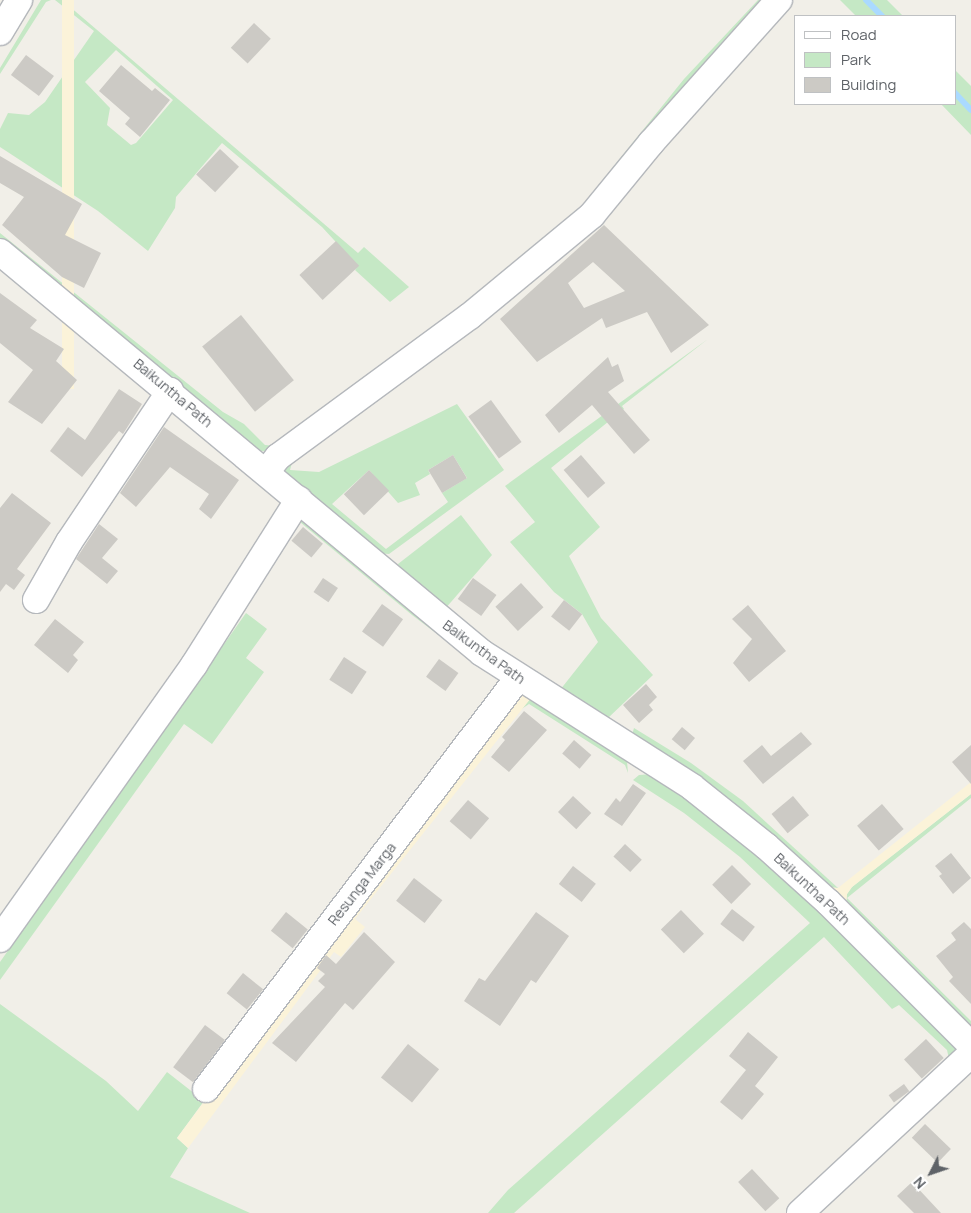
<!DOCTYPE html>
<style>
body{margin:0}
#map{position:relative;width:971px;height:1213px;overflow:hidden;background:#f1efe8;font-family:Manrope,sans-serif}
div>[style]{position:absolute}
.green>*{inset:0;background:#c5e8c5}
.sand>*{inset:0;background:#fbf3d9;transform-origin:0 0}
.stream>*{height:6px;margin:-3px;padding:0 3px;transform-origin:3px;border-radius:3px;background:#aadaff}
.building>*{inset:0;background:#cccac5;transform-origin:0 0}
.roads{filter:drop-shadow(1px 0 #b5b8bc) drop-shadow(-1px 0 #b5b8bc) drop-shadow(0 1px #b5b8bc) drop-shadow(0 -1px #b5b8bc)}
.minor>*{height:26px;margin:-13px;padding:0 13px;transform-origin:13px;border-radius:13px;background:#fff}
span{translate:-50% -50%;white-space:nowrap;text-align:center;line-height:1.15;-webkit-text-stroke:4px #fff;paint-order:stroke}
.street-label{font-size:14px;color:#5f6368}
.legend{position:absolute;left:794px;top:15px;width:162px;height:90px;box-sizing:border-box;background:#fff;border:1px solid #bfc1c3;margin:0;padding:6px 9px;list-style:none;font-size:15px;color:#5f6368}
.legend li{display:flex;align-items:center;gap:10px;height:25px}
.legend b{width:25px;border:1px solid #bfc1c3}
.north{position:absolute;left:906px;top:1148px;width:50px;height:50px;-webkit-text-stroke:4px #fff;paint-order:stroke;rotate:229deg;font-size:14px;font-weight:700;line-height:20px;text-align:center;color:#5f6368}
.north::after{content:'';display:block;margin:auto;width:18px;height:22px;background:#5f6368;clip-path:polygon(50% 0,100% 100%,50% 72%,0 100%)}
</style>
<div id="map">
<div class="green">
<i style="clip-path:polygon(41px 0,51px 0,46px 2px,0 74px,0 68px)"></i>
<i style="clip-path:polygon(evenodd,55px 0,62px 0,358px 253px,364px 247px,409px 287px,390px 302px,355px 270px,358px 266px,322px 227px,222px 143px,176px 197px,175px 208px,148px 251px,98px 211px,0 147px,0 129px,8px 113px,29px 115px,45px 102px,94px 31px,55px 0,116px 50px,173px 100px,136px 143px,131px 145px,107px 125px,110px 108px,85px 82px,116px 50px)"></i>
<i style="clip-path:polygon(758px 0,771px 0,565px 231px,271px 452px,261px 451px,0 240px,0 233px,223px 412px,244px 424px,265px 445px,277px 446px,403px 352px,576px 213px,684px 79px)"></i>
<i style="clip-path:polygon(840px 0,887px 0,903px 16px,856px 16px)"></i>
<i style="clip-path:polygon(955px 70px,971px 86px,971px 135px,941px 104px,955px 104px)"></i>
<i style="clip-path:polygon(708px 339px,622px 406px,624px 409px,551px 468px,600px 527px,569px 556px,601px 618px,653px 675px,607px 719px,560px 690px,598px 642px,582px 614px,554px 592px,510px 542px,535px 522px,505px 486px)"></i>
<i style="clip-path:polygon(evenodd,457px 404px,504px 470px,389px 554px,377px 553px,285px 471px,286px 462px,293px 459px,290px 470px,319px 472px,457px 404px,453px 455px,467px 478px,442px 493px,448px 502px,386px 549px,332px 504px,369px 470px,398px 503px,420px 495px,415px 483px,430px 474px,428px 470px,453px 455px)"></i>
<i style="clip-path:polygon(461px 515px,492px 555px,444px 610px,399px 569px,398px 564px)"></i>
<i style="clip-path:polygon(305px 516px,479px 660px,510px 689px,412px 615px,300px 522px)"></i>
<i style="clip-path:polygon(246px 613px,267px 629px,246px 658px,264px 672px,212px 744px,184px 724px,0 980px,0 962px)"></i>
<i style="clip-path:polygon(531px 698px,627px 761px,628px 773px,625px 765px,529px 704px,520px 710px)"></i>
<i style="clip-path:polygon(634px 728px,691px 763px,743px 801px,838px 888px,827px 887px,632px 735px)"></i>
<i style="clip-path:polygon(653px 774px,789px 878px,957px 1048px,957px 1058px,949px 1059px,947px 1050px,899px 1005px,892px 1009px,824px 937px,514px 1213px,488px 1213px,508px 1190px,810px 923px,740px 857px,684px 813px,633px 780px,639px 775px)"></i>
<i style="clip-path:polygon(971px 794px,971px 798px,847px 898px,971px 1021px,971px 1032px,846px 904px,847px 894px,852px 887px)"></i>
<i style="clip-path:polygon(0 1004px,106px 1081px,138px 1111px,167px 1072px,204px 1101px,177px 1138px,188px 1148px,170px 1177px,250px 1213px,0 1213px)"></i>
</div>
<div class="sand">
<i style="left:62px;top:0;width:12px;height:389px"></i>
<i style="clip-path:polygon(515px 685px,531px 698px,355px 919px,365px 927px,341px 957px,334px 952px,188px 1148px,177px 1138px)"></i>
<i style="clip-path:polygon(971px 782px,971px 794px,852px 887px,847px 894px,846px 904px,827px 887px,838px 888px)"></i>
</div>
<div class="stream">
<i style="left:866px;top:0;width:23px;rotate:45deg"></i>
<i style="left:955px;top:93px;width:23px;rotate:47deg"></i>
</div>
<div class="building">
<i style="left:254px;top:23px;width:23px;height:34px;rotate:43deg"></i>
<i style="left:26px;top:55px;width:35px;height:25px;rotate:37deg"></i>
<i style="clip-path:polygon(121px 65px,152px 91px,155px 88px,170px 100px,140px 137px,125px 124px,130px 118px,99px 91px)"></i>
<i style="left:220px;top:149px;width:26px;height:35px;rotate:43deg"></i>
<i style="clip-path:polygon(0 156px,82px 204px,65px 235px,101px 253px,84px 288px,62px 277px,2px 225px,24px 197px,0 183px)"></i>
<i style="clip-path:polygon(evenodd,604px 225px,709px 325px,671px 353px,647px 312px,606px 328px,602px 318px,537px 362px,500px 319px,604px 225px,593px 262px,625px 291px,584px 308px,568px 283px,593px 262px)"></i>
<i style="left:336px;top:241px;width:34px;height:50px;rotate:47deg"></i>
<i style="clip-path:polygon(0 293px,37px 320px,30px 328px,64px 349px,56px 361px,77px 380px,42px 424px,8px 402px,33px 370px,0 343px)"></i>
<i style="left:241px;top:315px;width:84px;height:50px;rotate:51deg"></i>
<i style="clip-path:polygon(608px 357px,612px 367px,618px 364px,624px 381px,608px 392px,650px 440px,634px 454px,592px 405px,559px 433px,545px 415px)"></i>
<i style="clip-path:polygon(119px 389px,142px 404px,123px 434px,119px 431px,82px 477px,50px 451px,68px 427px,85px 440px)"></i>
<i style="left:491px;top:400px;width:52px;height:28px;rotate:54deg"></i>
<i style="clip-path:polygon(164px 427px,239px 480px,211px 519px,199px 509px,209px 494px,170px 467px,136px 507px,120px 493px)"></i>
<i style="left:453px;top:455px;width:27px;height:29px;rotate:59deg"></i>
<i style="left:581px;top:455px;width:37px;height:23px;rotate:49deg"></i>
<i style="left:369px;top:470px;width:29px;height:35px;rotate:46deg"></i>
<i style="clip-path:polygon(12px 493px,51px 523px,17px 569px,25px 575px,14px 590px,6px 584px,0 592px,0 508px)"></i>
<i style="clip-path:polygon(99px 524px,118px 539px,102px 558px,118px 571px,107px 584px,76px 559px)"></i>
<i style="left:303px;top:527px;width:26px;height:18px;rotate:40deg"></i>
<i style="left:323px;top:578px;width:18px;height:17px;rotate:34deg"></i>
<i style="left:473px;top:578px;width:29px;height:26px;rotate:36deg"></i>
<i style="left:521px;top:583px;width:33px;height:35px;rotate:47deg"></i>
<i style="left:564px;top:600px;width:23px;height:21px;rotate:38deg"></i>
<i style="left:382px;top:604px;width:26px;height:34px;rotate:36deg"></i>
<i style="clip-path:polygon(748px 605px,786px 651px,749px 682px,733px 663px,752px 639px,732px 619px)"></i>
<i style="clip-path:polygon(55px 619px,84px 642px,73px 655px,78px 660px,68px 673px,34px 645px)"></i>
<i style="left:344px;top:657px;width:27px;height:27px;rotate:33deg"></i>
<i style="left:439px;top:659px;width:24px;height:22px;rotate:36deg"></i>
<i style="clip-path:polygon(646px 684px,657px 697px,649px 705px,653px 710px,639px 723px,623px 705px)"></i>
<i style="clip-path:polygon(524px 711px,547px 730px,509px 772px,491px 757px,505px 740px,502px 737px)"></i>
<i style="left:682px;top:727px;width:17px;height:16px;rotate:40deg"></i>
<i style="clip-path:polygon(801px 732px,812px 744px,763px 784px,743px 761px,762px 745px,771px 756px)"></i>
<i style="left:574px;top:740px;width:23px;height:18px;rotate:41deg"></i>
<i style="clip-path:polygon(971px 745px,971px 784px,952px 762px)"></i>
<i style="clip-path:polygon(633px 784px,646px 793px,622px 826px,604px 814px,616px 798px,620px 802px)"></i>
<i style="left:573px;top:796px;width:25px;height:22px;rotate:43deg"></i>
<i style="left:793px;top:796px;width:25px;height:28px;rotate:50deg"></i>
<i style="left:468px;top:800px;width:28px;height:28px;rotate:41deg"></i>
<i style="left:882px;top:804px;width:33px;height:33px;rotate:49deg"></i>
<i style="left:625px;top:844px;width:23px;height:17px;rotate:43deg"></i>
<i style="clip-path:polygon(951px 853px,971px 878px,953px 894px,939px 876px,942px 874px,935px 866px)"></i>
<i style="left:732px;top:865px;width:27px;height:28px;rotate:45deg"></i>
<i style="left:573px;top:866px;width:29px;height:23px;rotate:38deg"></i>
<i style="left:414px;top:878px;width:36px;height:29px;rotate:38deg"></i>
<i style="left:732px;top:909px;width:29px;height:19px;rotate:38deg"></i>
<i style="left:681px;top:910px;width:33px;height:28px;rotate:46deg"></i>
<i style="left:286px;top:912px;width:28px;height:24px;rotate:39deg"></i>
<i style="clip-path:polygon(536px 912px,569px 936px,536px 983px,531px 980px,500px 1026px,464px 1001px,479px 978px,485px 981px)"></i>
<i style="clip-path:polygon(964px 922px,971px 929px,971px 1004px,949px 981px,953px 977px,936px 956px,956px 940px,951px 933px)"></i>
<i style="clip-path:polygon(364px 932px,395px 962px,353px 1010px,345px 1003px,296px 1062px,272px 1043px,325px 987px,318px 981px,325px 974px,317px 968px,326px 955px,336px 964px)"></i>
<i style="left:243px;top:973px;width:26px;height:26px;rotate:39deg"></i>
<i style="left:205px;top:1025px;width:25px;height:53px;rotate:37deg"></i>
<i style="clip-path:polygon(748px 1032px,778px 1057px,755px 1086px,764px 1094px,742px 1120px,720px 1102px,746px 1070px,729px 1056px)"></i>
<i style="left:926px;top:1039px;width:26px;height:30px;rotate:47deg"></i>
<i style="left:408px;top:1044px;width:40px;height:43px;rotate:39deg"></i>
<i style="left:904px;top:1084px;width:9px;height:19px;rotate:54deg"></i>
<i style="left:925px;top:1124px;width:36px;height:19px;rotate:44deg"></i>
<i style="left:752px;top:1169px;width:40px;height:19px;rotate:47deg"></i>
<i style="clip-path:polygon(912px 1182px,941px 1213px,914px 1213px,897px 1196px)"></i>
</div>
<div class="roads">
<div class="minor">
<i style="left:0;top:32px;width:37px;rotate:-59deg"></i>
<i style="left:0;top:252px;width:627px;rotate:39.76deg"></i>
<i style="left:482px;top:653px;width:249px;rotate:32.5deg"></i>
<i style="left:692px;top:787px;width:95px;rotate:38.6deg"></i>
<i style="left:766px;top:846px;width:84px;rotate:42.1deg"></i>
<i style="left:828px;top:902px;width:202px;rotate:45deg"></i>
<i style="left:267px;top:471px;width:18px;rotate:-52deg"></i>
<i style="left:278px;top:457px;width:238px;rotate:-36.3deg"></i>
<i style="left:470px;top:316px;width:158px;rotate:-39.6deg"></i>
<i style="left:592px;top:215px;width:93px;rotate:-50.7deg"></i>
<i style="left:651px;top:143px;width:192px;rotate:-48.2deg"></i>
<i style="left:36px;top:600px;width:67px;rotate:-60.4deg"></i>
<i style="left:69px;top:542px;width:182px;rotate:-56.2deg"></i>
<i style="left:0;top:939px;width:336px;rotate:-54.7deg"></i>
<i style="left:194px;top:665px;width:196px;rotate:-57.7deg"></i>
<i style="left:206px;top:1089px;width:516px;rotate:-52.8deg"></i>
<i style="left:800px;top:1213px;width:233px;rotate:-42.9deg"></i>
</div>
</div>
<div class="street-label">
<span style="left:173px;top:393px;rotate:40deg">Baikuntha Path</span>
<span style="left:484px;top:652px;rotate:36deg">Baikuntha Path</span>
<span style="left:362px;top:884px;rotate:-52deg">Resunga Marga</span>
<span style="left:812px;top:889px;rotate:43deg">Baikuntha Path</span>
</div>
<ul class="legend">
<li><b style="height:6px;background:#fff"></b>Road</li>
<li><b style="height:14px;background:#c5e8c5"></b>Park</li>
<li><b style="height:14px;background:#cccac5"></b>Building</li>
</ul>
<div class="north">N</div>
</div>
